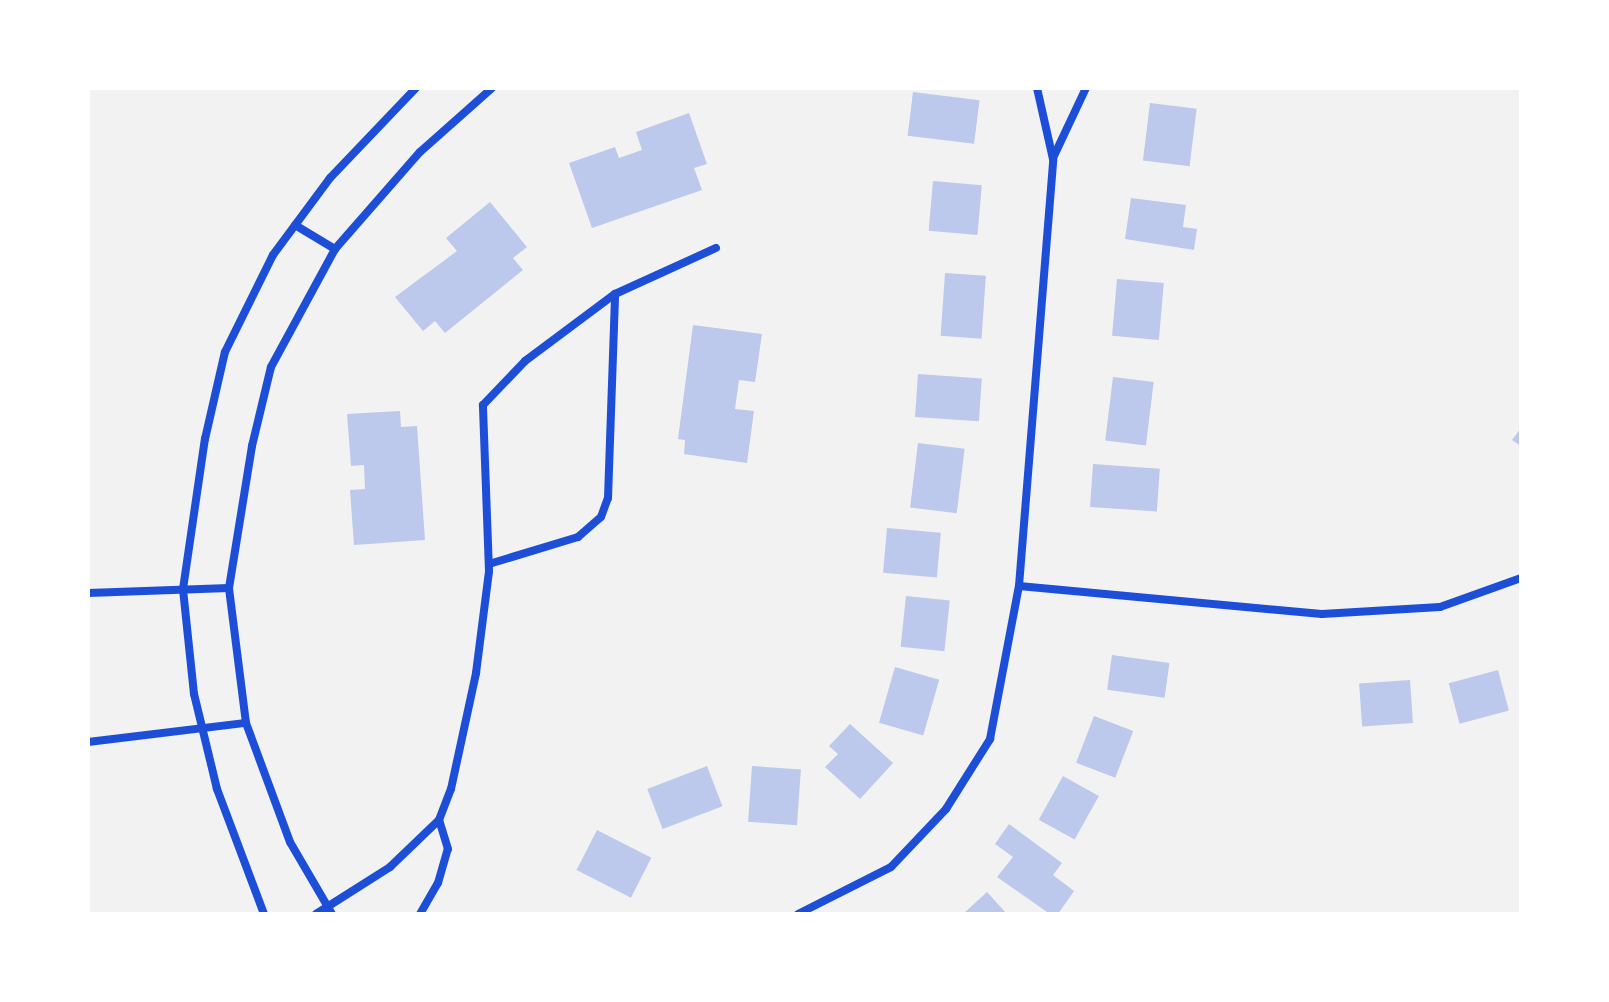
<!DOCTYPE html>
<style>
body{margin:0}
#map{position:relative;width:1609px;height:1002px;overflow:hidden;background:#f2f2f2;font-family:"Space Grotesk",sans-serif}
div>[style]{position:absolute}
.building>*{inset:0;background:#bdc9ec;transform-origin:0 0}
.minor>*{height:8px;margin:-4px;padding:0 4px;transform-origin:4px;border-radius:4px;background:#1d4ed8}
span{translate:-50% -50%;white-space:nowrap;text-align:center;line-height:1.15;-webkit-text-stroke:7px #fff;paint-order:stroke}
.frame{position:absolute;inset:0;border:90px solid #fff;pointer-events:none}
</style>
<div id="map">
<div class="building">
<i style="left:913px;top:92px;width:67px;height:44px;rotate:7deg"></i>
<i style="left:1150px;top:103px;width:47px;height:58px;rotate:7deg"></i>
<i style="clip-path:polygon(689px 113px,707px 164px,694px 168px,702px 190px,592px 228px,569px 163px,615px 147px,619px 158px,642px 150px,636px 132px)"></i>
<i style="left:933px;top:181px;width:49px;height:50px;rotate:5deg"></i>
<i style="clip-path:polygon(1131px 198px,1186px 205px,1183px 227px,1197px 229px,1194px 250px,1125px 239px)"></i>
<i style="clip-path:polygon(490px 202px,527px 247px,513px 258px,523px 270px,445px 333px,435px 321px,423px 331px,395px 297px,457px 251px,446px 238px)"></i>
<i style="left:945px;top:273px;width:41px;height:63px;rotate:4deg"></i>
<i style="left:1117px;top:279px;width:47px;height:57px;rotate:5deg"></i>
<i style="clip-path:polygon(693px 325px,762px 334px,755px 382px,739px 380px,735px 409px,754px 411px,747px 463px,684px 454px,685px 440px,678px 439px)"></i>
<i style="left:918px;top:374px;width:64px;height:43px;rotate:4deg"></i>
<i style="left:1113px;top:377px;width:41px;height:64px;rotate:7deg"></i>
<i style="clip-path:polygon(400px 411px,401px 427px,417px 426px,425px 540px,354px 545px,350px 490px,365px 489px,364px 465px,351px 466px,347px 414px)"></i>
<i style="clip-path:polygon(1521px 428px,1521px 446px,1512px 440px)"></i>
<i style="left:918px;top:443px;width:47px;height:65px;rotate:7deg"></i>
<i style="left:1093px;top:464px;width:67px;height:43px;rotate:4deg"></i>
<i style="left:887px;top:528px;width:54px;height:45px;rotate:5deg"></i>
<i style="left:906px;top:596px;width:44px;height:51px;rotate:6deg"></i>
<i style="left:1112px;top:655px;width:58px;height:35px;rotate:8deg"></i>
<i style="left:895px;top:667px;width:46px;height:58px;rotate:16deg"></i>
<i style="left:1498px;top:670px;width:42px;height:51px;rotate:75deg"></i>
<i style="left:1410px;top:680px;width:43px;height:51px;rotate:86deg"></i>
<i style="left:1094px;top:716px;width:42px;height:50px;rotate:21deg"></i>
<i style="clip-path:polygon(850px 724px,893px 763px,860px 799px,825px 767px,838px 754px,829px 746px)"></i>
<i style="left:707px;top:766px;width:43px;height:64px;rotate:69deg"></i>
<i style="left:752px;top:766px;width:49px;height:56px;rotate:4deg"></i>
<i style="left:1063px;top:776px;width:41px;height:50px;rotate:29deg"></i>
<i style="clip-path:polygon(1009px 824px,1062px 863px,1053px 875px,1074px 891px,1058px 914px,1050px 914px,997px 877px,1013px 857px,995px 844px)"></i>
<i style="left:597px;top:830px;width:61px;height:45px;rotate:27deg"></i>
<i style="clip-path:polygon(987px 892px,1007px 914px,963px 914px)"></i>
</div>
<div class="minor">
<i style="left:1053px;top:158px;width:77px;rotate:-64.8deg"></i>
<i style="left:295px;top:225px;width:47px;rotate:31deg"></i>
<i style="left:489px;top:564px;width:93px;rotate:-16.9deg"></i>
<i style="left:578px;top:537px;width:30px;rotate:-41deg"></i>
<i style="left:601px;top:517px;width:20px;rotate:-70deg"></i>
<i style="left:608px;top:498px;width:204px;rotate:-88deg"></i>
<i style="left:1019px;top:586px;width:304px;rotate:5.3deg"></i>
<i style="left:1322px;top:614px;width:118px;rotate:-3.4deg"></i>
<i style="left:1440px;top:607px;width:86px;rotate:-19.7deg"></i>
<i style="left:88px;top:593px;width:141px;rotate:-2deg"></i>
<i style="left:88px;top:742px;width:159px;rotate:-6.9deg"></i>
<i style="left:264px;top:914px;width:134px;rotate:-110.6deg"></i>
<i style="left:217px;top:789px;width:98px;rotate:-103.6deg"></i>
<i style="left:194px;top:694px;width:106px;rotate:-96deg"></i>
<i style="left:183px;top:589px;width:152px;rotate:-81.7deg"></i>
<i style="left:205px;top:439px;width:89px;rotate:-77.1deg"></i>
<i style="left:225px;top:352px;width:108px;rotate:-63.7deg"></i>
<i style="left:273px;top:255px;width:96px;rotate:-53.5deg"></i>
<i style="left:330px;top:178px;width:124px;rotate:-46.3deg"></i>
<i style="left:316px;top:914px;width:88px;rotate:-32.4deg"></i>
<i style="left:390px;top:867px;width:68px;rotate:-43.8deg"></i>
<i style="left:439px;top:820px;width:33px;rotate:-69deg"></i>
<i style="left:451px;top:789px;width:119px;rotate:-77.8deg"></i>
<i style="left:476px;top:673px;width:103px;rotate:-82.7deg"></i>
<i style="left:489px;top:571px;width:166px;rotate:-92.1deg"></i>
<i style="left:483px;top:405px;width:61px;rotate:-46.3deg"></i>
<i style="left:525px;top:361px;width:112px;rotate:-36.7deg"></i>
<i style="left:615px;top:294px;width:111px;rotate:-24.5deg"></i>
<i style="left:332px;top:914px;width:83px;rotate:-120.3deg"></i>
<i style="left:290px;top:842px;width:127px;rotate:-110.3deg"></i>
<i style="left:246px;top:723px;width:136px;rotate:-97.2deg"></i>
<i style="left:229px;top:588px;width:144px;rotate:-80.8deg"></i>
<i style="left:252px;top:446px;width:81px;rotate:-76.5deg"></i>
<i style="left:271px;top:367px;width:134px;rotate:-61.5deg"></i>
<i style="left:335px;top:249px;width:129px;rotate:-48.8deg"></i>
<i style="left:420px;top:152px;width:96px;rotate:-41.6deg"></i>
<i style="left:420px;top:914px;width:36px;rotate:-60deg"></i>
<i style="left:438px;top:883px;width:35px;rotate:-74deg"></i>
<i style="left:448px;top:849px;width:30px;rotate:-107deg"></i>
<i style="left:798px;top:914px;width:104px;rotate:-26.8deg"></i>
<i style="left:891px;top:867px;width:80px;rotate:-46.5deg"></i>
<i style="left:946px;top:809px;width:83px;rotate:-57.8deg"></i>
<i style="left:990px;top:739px;width:156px;rotate:-79.3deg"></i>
<i style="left:1019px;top:586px;width:428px;rotate:-85.4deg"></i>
<i style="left:1053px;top:159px;width:73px;rotate:-102.7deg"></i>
</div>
<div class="frame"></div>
</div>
